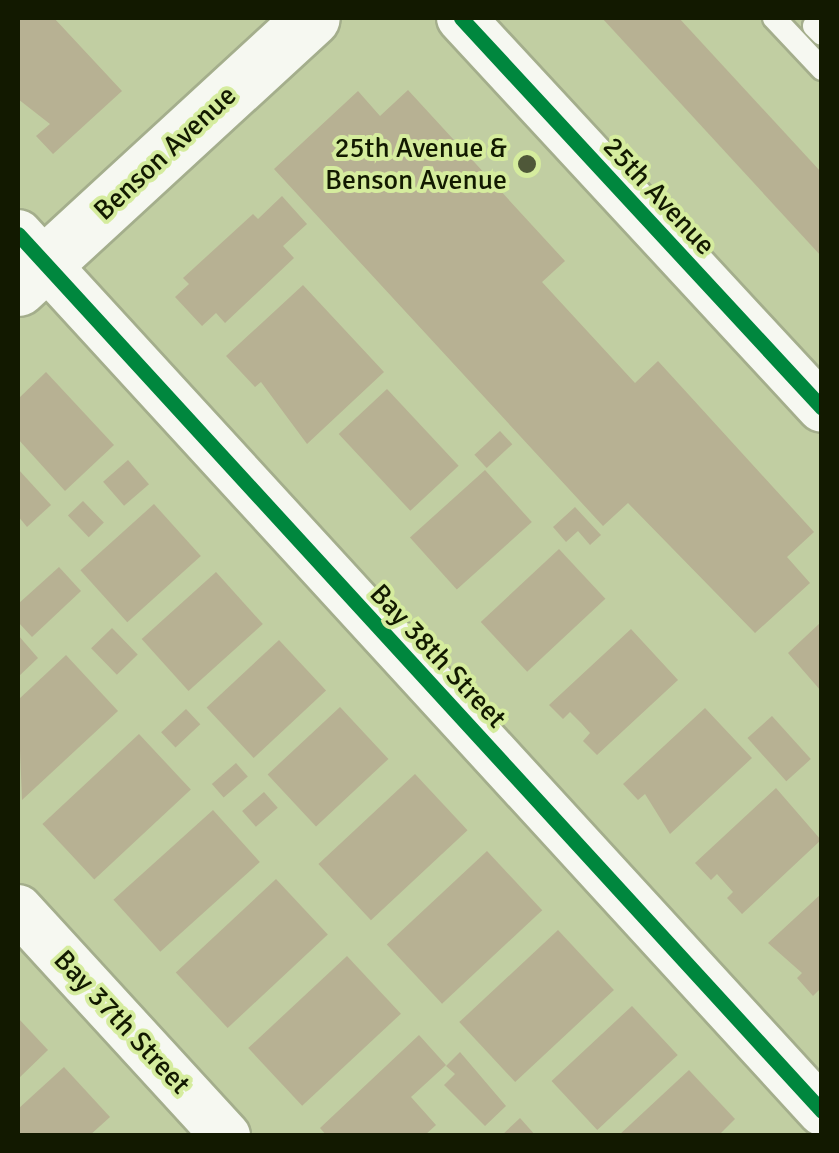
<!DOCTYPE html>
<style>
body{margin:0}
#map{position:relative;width:839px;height:1153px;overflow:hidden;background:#c1cea2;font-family:Signika,sans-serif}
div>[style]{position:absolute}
.building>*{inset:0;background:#b7b193;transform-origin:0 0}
.roads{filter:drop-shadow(2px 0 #a4ae8c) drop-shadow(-2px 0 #a4ae8c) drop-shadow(0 2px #a4ae8c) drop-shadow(0 -2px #a4ae8c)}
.service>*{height:22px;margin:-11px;padding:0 11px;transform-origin:11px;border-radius:11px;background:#f6f8f1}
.minor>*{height:48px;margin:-24px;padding:0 24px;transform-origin:24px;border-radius:24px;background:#f6f8f1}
.tertiary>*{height:55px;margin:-27.5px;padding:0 27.5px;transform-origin:27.5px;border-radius:27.5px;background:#f6f8f1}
.cycleway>*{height:15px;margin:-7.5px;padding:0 7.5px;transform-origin:7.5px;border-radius:7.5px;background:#00873e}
.dots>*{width:28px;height:28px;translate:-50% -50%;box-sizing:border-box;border:5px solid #d5ec9e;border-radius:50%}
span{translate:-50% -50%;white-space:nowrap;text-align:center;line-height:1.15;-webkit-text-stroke:8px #d5ec9e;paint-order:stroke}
.poi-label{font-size:28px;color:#121900}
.right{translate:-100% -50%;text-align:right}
.street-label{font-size:28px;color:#121900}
.frame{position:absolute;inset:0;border:20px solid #121900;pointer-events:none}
</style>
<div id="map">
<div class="building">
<i style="clip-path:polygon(18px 18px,54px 18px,122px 91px,53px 154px,36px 136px,50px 124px,18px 99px)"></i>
<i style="clip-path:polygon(602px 18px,679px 18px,786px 134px,821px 172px,821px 256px)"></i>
<i style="clip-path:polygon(408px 90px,565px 261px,542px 282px,635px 383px,658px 361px,814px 532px,787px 557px,810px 583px,755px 633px,628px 503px,603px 526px,274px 169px,358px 91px,380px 116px)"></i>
<i style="clip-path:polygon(282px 196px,307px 224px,283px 246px,294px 258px,225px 323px,216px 313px,202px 326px,175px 297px,189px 284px,183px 278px,253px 214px,258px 219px)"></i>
<i style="clip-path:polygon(303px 285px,384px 372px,307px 444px,261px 382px,255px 387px,226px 356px)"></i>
<i style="clip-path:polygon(46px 372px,114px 445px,65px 491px,18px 439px,18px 399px)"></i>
<i style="left:387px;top:389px;width:105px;height:66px;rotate:47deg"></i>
<i style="left:500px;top:431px;width:18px;height:35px;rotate:47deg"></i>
<i style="left:128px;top:460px;width:32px;height:33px;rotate:49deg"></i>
<i style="clip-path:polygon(18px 469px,51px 505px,27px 527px,18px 516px)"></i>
<i style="left:485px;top:470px;width:70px;height:101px;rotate:48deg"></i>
<i style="left:83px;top:501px;width:30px;height:21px;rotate:46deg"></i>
<i style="left:154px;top:504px;width:70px;height:99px;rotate:48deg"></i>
<i style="clip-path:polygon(575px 507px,601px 535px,590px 545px,578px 531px,566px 542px,553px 527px)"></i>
<i style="left:559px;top:549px;width:68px;height:107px;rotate:47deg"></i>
<i style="clip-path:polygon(59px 567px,81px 591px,32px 637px,18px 622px,18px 604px)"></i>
<i style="left:216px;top:572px;width:70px;height:100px;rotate:48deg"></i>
<i style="clip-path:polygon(821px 622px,821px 691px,788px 653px)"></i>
<i style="left:112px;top:628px;width:37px;height:29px;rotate:46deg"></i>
<i style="clip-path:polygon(631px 629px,678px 680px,597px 755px,583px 741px,590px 733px,581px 723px,570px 712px,563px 719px,549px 705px)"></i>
<i style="clip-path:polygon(18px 635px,38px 658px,18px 677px)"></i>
<i style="left:279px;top:640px;width:69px;height:99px;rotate:47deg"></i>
<i style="clip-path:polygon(66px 655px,118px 711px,22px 800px,18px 700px)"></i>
<i style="left:340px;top:707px;width:71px;height:99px;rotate:47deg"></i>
<i style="clip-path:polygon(705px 708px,752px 758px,670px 834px,645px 794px,638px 800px,623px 784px)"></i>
<i style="left:186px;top:709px;width:21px;height:34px;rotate:47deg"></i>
<i style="left:772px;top:716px;width:58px;height:33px;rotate:48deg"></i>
<i style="left:139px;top:734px;width:76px;height:132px;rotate:47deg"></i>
<i style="left:236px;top:763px;width:18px;height:32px;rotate:49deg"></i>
<i style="left:415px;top:774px;width:77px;height:132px;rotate:47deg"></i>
<i style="clip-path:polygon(776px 788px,821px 840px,742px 914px,727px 898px,733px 892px,717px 874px,711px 880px,695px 863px)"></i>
<i style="left:264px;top:792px;width:21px;height:29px;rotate:49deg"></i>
<i style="left:213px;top:810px;width:70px;height:134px;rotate:48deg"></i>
<i style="left:487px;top:851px;width:81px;height:137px;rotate:47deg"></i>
<i style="left:276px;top:879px;width:76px;height:137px;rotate:47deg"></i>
<i style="clip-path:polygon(821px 894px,821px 988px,813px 996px,797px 978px,802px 973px,768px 943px)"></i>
<i style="left:558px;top:930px;width:82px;height:135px;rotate:47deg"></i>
<i style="left:347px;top:956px;width:79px;height:135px;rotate:47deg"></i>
<i style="left:632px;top:1006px;width:67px;height:110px;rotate:47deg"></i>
<i style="clip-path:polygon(18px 1018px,48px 1050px,18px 1079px)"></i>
<i style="clip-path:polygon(419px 1035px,446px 1065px,411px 1097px,436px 1125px,424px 1136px,327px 1136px,320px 1128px)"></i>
<i style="clip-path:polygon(460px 1052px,506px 1106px,485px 1126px,444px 1085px,455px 1074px,446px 1066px)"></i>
<i style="clip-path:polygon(64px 1067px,110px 1117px,89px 1136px,18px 1136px,18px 1109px)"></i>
<i style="clip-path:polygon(689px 1070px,735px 1119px,718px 1136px,618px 1136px)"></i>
<i style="clip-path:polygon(520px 1118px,536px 1136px,501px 1136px)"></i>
</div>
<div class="roads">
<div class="service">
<i style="left:774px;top:18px;width:70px;rotate:46.7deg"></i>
<i style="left:814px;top:26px;width:11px;rotate:45deg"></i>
</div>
<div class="minor">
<i style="left:461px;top:18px;width:531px;rotate:47.21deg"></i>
<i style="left:18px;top:234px;width:1190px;rotate:47.49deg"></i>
<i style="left:18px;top:909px;width:308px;rotate:47.5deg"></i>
</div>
<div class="tertiary">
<i style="left:18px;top:288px;width:399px;rotate:-42.6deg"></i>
</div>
</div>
<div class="cycleway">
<i style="left:461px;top:18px;width:531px;rotate:47.21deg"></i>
<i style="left:18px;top:234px;width:1190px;rotate:47.49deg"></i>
</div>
<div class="dots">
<i style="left:527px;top:164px;background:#4f5839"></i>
</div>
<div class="poi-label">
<span class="right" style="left:507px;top:164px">25th Avenue &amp;<br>Benson Avenue</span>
</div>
<div class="street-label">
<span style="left:165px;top:153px;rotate:-43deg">Benson Avenue</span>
<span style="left:659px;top:196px;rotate:47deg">25th Avenue</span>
<span style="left:438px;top:656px;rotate:47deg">Bay 38th Street</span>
<span style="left:122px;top:1022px;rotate:47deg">Bay 37th Street</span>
</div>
<div class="frame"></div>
</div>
